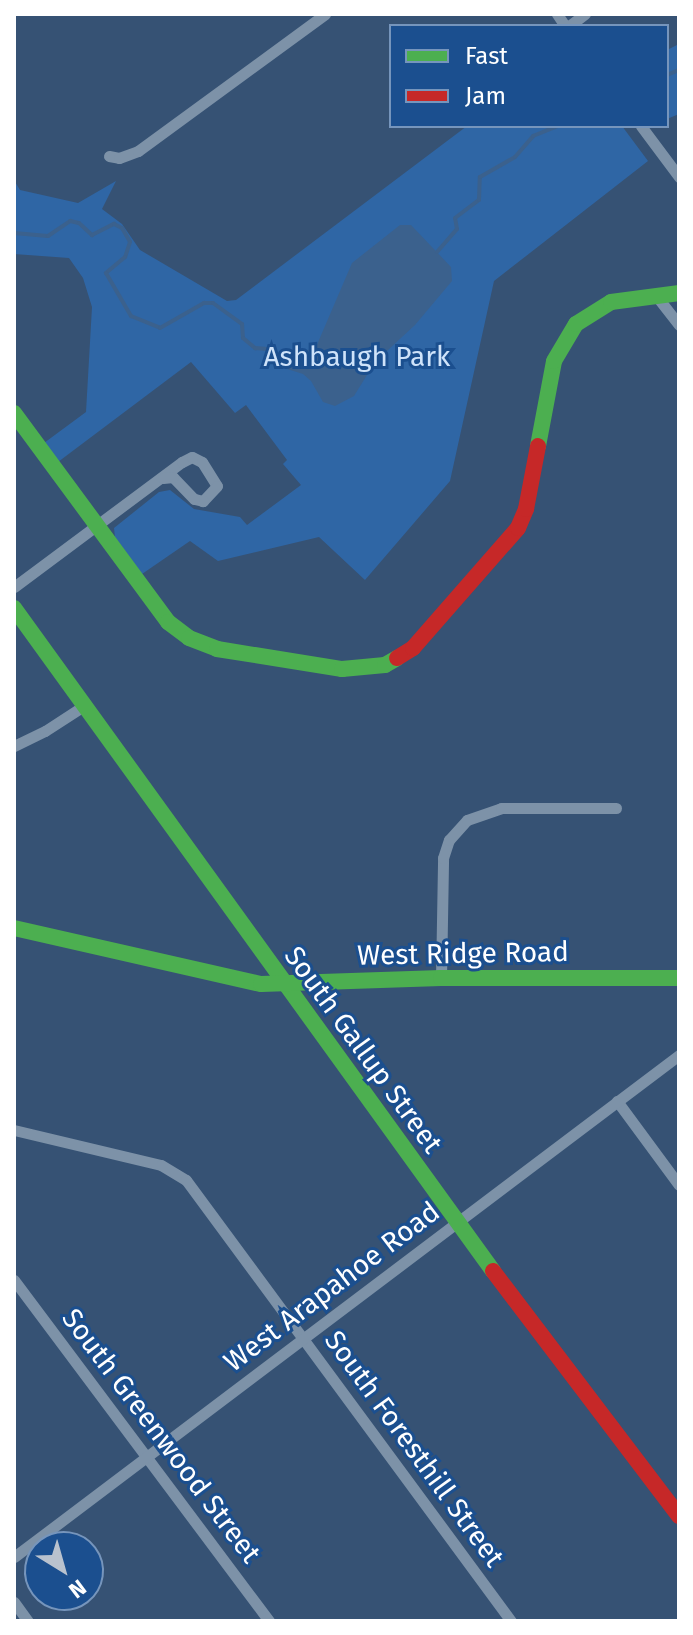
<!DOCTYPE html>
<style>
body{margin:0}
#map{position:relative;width:693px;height:1635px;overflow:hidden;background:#365274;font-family:"Fira Sans",sans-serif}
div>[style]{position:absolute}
.green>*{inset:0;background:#2f66a5}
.water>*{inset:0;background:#3b618d}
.stream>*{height:4px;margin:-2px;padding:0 2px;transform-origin:2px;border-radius:2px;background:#3b618d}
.street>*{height:11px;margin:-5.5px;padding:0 5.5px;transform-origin:5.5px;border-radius:5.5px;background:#7d92a8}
.fast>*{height:16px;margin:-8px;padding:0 8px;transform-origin:8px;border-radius:8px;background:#4caf50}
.jam>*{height:16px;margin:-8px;padding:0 8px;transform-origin:8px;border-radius:8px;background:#c62828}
span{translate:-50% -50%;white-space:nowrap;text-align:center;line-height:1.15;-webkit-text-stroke:6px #1b4f8f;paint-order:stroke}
.park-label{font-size:28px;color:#cfe3fa}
.street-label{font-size:28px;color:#fff}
.frame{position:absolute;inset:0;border:16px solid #fff;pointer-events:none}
.legend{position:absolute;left:389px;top:24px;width:280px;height:104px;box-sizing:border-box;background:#1b4f8f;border:2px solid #7695bc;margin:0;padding:10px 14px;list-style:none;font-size:24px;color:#fff}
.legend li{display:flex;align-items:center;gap:16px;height:40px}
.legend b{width:40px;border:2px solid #7695bc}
.north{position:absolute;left:24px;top:1531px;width:80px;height:80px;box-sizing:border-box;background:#1b4f8f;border:2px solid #7695bc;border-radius:50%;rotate:143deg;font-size:22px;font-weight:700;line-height:32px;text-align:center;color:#fff}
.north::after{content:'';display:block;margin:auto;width:28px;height:36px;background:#b9c2ce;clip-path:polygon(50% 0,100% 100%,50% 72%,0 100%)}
</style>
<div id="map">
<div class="green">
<i style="clip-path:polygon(679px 44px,679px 114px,667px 119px,667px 50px)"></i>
<i style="clip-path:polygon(467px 126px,622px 126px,648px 161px,494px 281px,450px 481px,365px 580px,319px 537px,218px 561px,190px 541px,142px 574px,115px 537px,114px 528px,159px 492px,170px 490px,194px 509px,240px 517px,247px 525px,301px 485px,283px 464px,287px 460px,246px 405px,235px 413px,191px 362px,58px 462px,44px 443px,86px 412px,92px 307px,83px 278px,69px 258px,14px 254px,14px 180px,20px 190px,78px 203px,116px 181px,102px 209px,122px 224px,140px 250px,227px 301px,236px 300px)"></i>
</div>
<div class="water">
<i style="clip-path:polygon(400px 225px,411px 225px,451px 267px,452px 281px,415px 325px,375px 362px,354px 396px,335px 406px,323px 402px,311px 381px,303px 374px,284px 368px,283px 359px,316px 347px,352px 263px)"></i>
</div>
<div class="stream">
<i style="left:667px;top:75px;width:13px;rotate:-23deg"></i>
<i style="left:14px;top:233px;width:34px;rotate:5deg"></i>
<i style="left:48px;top:236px;width:27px;rotate:-34deg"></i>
<i style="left:70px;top:221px;width:9px;rotate:13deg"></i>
<i style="left:79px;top:223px;width:18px;rotate:43deg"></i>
<i style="left:92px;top:235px;width:25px;rotate:-27deg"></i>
<i style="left:114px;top:224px;width:9px;rotate:27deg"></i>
<i style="left:122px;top:228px;width:16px;rotate:60deg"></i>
<i style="left:130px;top:242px;width:16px;rotate:108deg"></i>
<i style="left:125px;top:257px;width:25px;rotate:140deg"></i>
<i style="left:106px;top:273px;width:50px;rotate:59.8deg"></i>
<i style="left:131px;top:316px;width:31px;rotate:22deg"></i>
<i style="left:160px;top:328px;width:51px;rotate:-29.6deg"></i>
<i style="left:204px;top:303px;width:9px"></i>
<i style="left:213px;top:303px;width:36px;rotate:36deg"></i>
<i style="left:242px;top:324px;width:14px;rotate:86deg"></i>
<i style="left:243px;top:338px;width:16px;rotate:40deg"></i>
<i style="left:255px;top:348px;width:13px;rotate:4deg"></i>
<i style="left:268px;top:349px;width:18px;rotate:34deg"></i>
<i style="left:437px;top:252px;width:30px;rotate:-49deg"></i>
<i style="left:457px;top:229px;width:11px;rotate:-100deg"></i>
<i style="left:455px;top:218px;width:30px;rotate:-37deg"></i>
<i style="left:479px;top:200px;width:23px;rotate:-88deg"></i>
<i style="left:480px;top:177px;width:40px;rotate:-29.7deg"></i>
<i style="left:515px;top:157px;width:28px;rotate:-49deg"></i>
<i style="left:533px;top:136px;width:27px;rotate:-22deg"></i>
</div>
<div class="street">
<i style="left:557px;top:14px;width:14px;rotate:56deg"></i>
<i style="left:569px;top:26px;width:20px;rotate:-37deg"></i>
<i style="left:641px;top:126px;width:64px;rotate:53.3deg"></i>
<i style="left:109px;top:156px;width:10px;rotate:11deg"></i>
<i style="left:119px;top:158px;width:20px;rotate:-20deg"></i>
<i style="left:138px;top:151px;width:232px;rotate:-36.2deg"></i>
<i style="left:658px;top:298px;width:34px;rotate:52deg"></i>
<i style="left:14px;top:587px;width:209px;rotate:-36.7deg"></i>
<i style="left:182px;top:462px;width:11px;rotate:-27deg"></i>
<i style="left:192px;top:457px;width:11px;rotate:27deg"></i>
<i style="left:202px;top:462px;width:28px;rotate:58deg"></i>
<i style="left:217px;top:486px;width:21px;rotate:133deg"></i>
<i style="left:203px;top:501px;width:9px;rotate:-167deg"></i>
<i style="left:194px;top:499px;width:30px;rotate:-134deg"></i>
<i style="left:173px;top:477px;width:10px;rotate:174deg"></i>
<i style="left:14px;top:746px;width:34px;rotate:-26deg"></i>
<i style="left:45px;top:731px;width:48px;rotate:-33deg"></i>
<i style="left:441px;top:978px;width:120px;rotate:-89deg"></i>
<i style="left:443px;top:858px;width:19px;rotate:-72deg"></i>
<i style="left:449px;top:840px;width:27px;rotate:-48deg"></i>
<i style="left:467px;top:820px;width:36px;rotate:-19deg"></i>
<i style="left:501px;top:808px;width:115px"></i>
<i style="left:617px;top:1101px;width:104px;rotate:53.6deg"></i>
<i style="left:14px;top:1130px;width:151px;rotate:13.4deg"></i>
<i style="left:161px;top:1165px;width:29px;rotate:31deg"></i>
<i style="left:186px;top:1180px;width:548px;rotate:53.61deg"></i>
<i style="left:14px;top:1280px;width:426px;rotate:53.2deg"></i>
<i style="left:14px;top:1557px;width:833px;rotate:-37.05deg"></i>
<i style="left:14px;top:1602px;width:24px;rotate:54deg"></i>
</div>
<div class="fast">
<i style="left:14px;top:413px;width:260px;rotate:53.6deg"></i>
<i style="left:168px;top:622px;width:26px;rotate:37deg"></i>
<i style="left:189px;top:638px;width:30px;rotate:21deg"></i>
<i style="left:217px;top:649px;width:127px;rotate:9.1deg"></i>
<i style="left:342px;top:669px;width:43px;rotate:-5.3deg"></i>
<i style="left:385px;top:665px;width:14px;rotate:-30deg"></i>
<i style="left:538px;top:446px;width:86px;rotate:-79.3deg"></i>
<i style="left:554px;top:361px;width:43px;rotate:-59.3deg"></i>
<i style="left:576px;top:324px;width:41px;rotate:-32.2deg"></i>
<i style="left:611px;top:302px;width:69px;rotate:-7.5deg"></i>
<i style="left:14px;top:608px;width:818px;rotate:54.15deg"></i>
<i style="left:14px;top:928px;width:253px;rotate:12.8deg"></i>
<i style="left:261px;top:984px;width:180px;rotate:-1.9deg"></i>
<i style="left:441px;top:978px;width:238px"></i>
</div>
<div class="jam">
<i style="left:397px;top:658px;width:19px;rotate:-32deg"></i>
<i style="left:413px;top:648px;width:159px;rotate:-48.8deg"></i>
<i style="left:518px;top:528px;width:21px;rotate:-67deg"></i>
<i style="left:526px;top:509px;width:64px;rotate:-79.2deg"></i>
<i style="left:493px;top:1271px;width:308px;rotate:52.8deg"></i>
</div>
<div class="park-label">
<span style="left:357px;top:357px">Ashbaugh Park</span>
</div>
<div class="street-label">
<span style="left:463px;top:954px;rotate:-1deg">West Ridge Road</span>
<span style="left:363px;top:1050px;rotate:54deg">South Gallup Street</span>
<span style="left:332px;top:1287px;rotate:-37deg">West Arapahoe Road</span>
<span style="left:161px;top:1436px;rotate:53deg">South Greenwood Street</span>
<span style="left:414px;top:1449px;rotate:54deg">South Foresthill Street</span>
</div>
<div class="frame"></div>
<ul class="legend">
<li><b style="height:10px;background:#4caf50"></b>Fast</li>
<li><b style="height:10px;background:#c62828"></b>Jam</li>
</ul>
<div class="north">N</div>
</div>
